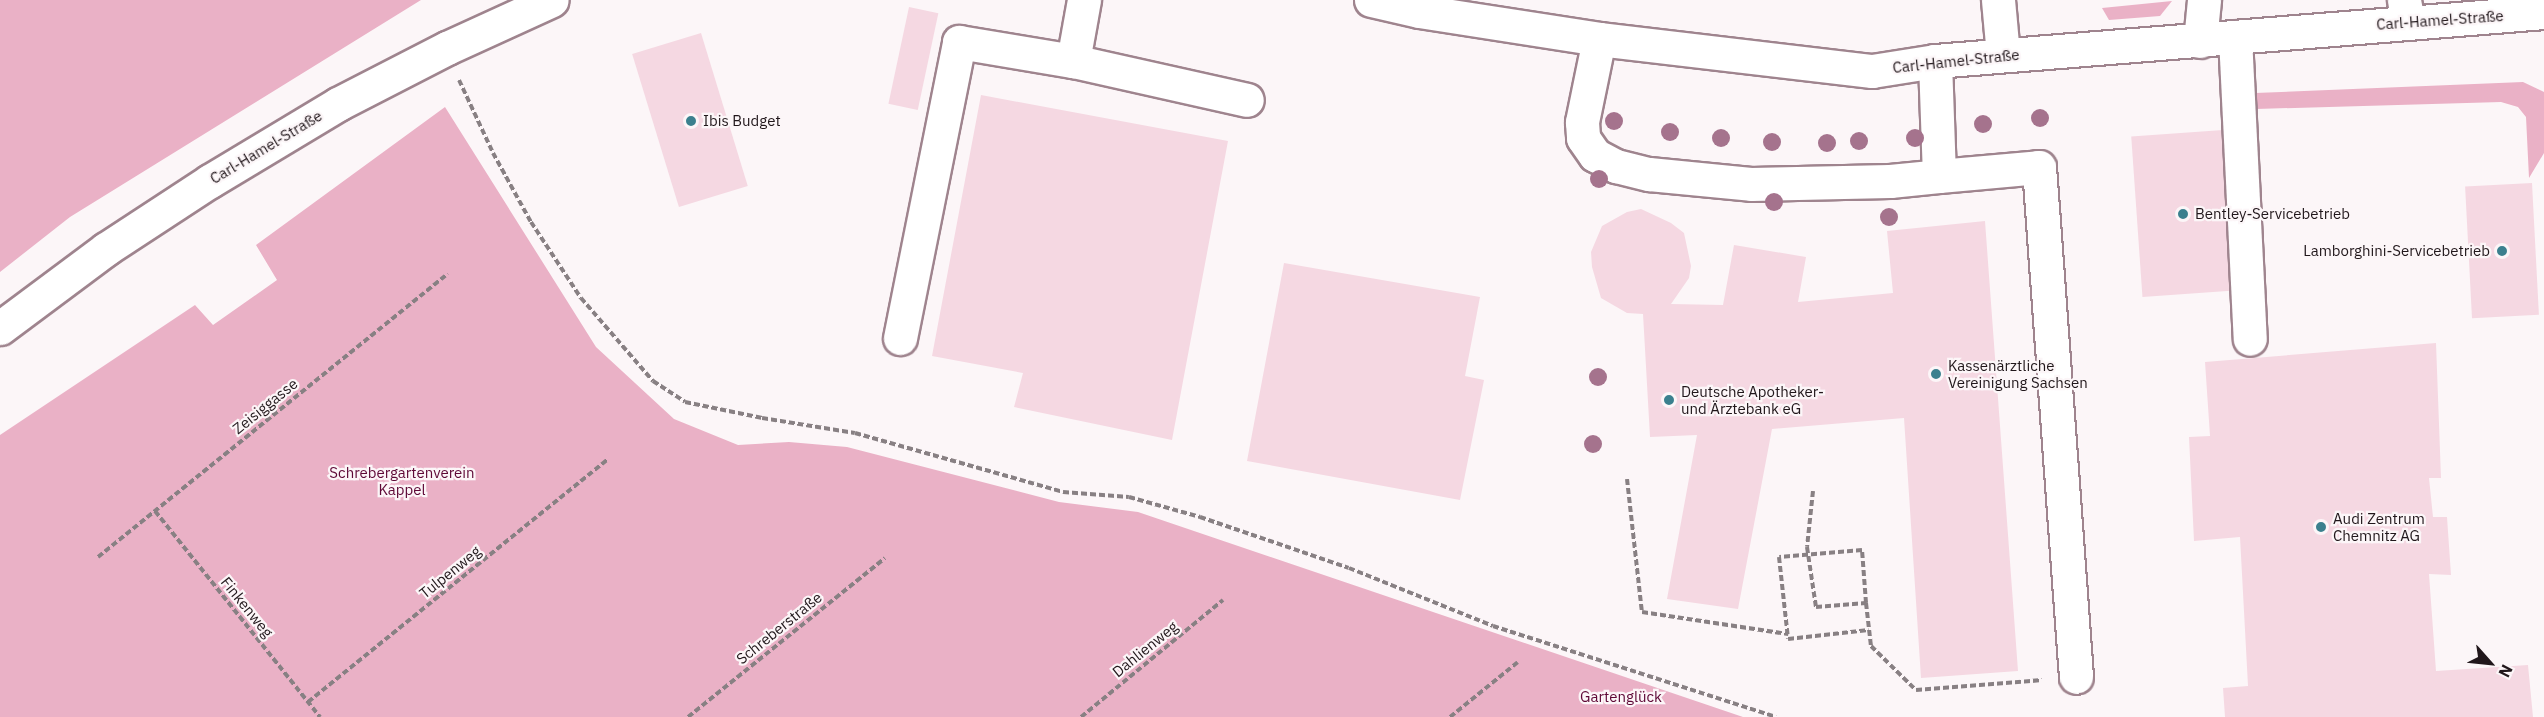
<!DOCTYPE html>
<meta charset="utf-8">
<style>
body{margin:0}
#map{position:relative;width:2544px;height:717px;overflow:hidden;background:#fcf6f8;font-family:"IBM Plex Sans",sans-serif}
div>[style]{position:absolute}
.green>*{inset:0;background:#eab1c6}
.building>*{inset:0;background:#f5d8e2;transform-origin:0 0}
.path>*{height:4px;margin-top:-2px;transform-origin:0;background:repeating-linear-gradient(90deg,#888083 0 6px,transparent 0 9px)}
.roads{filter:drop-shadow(2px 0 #9f848e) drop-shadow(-2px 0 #9f848e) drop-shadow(0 2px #9f848e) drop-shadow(0 -2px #9f848e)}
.minor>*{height:33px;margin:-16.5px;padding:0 16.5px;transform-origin:16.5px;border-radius:16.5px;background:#fff}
.major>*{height:33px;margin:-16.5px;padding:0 16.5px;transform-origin:16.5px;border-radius:16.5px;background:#fff}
.trees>*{width:18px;height:18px;margin:-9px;border-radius:50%;background:#a5738d}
.dots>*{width:16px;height:16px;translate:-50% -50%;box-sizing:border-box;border:3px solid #fcf6f8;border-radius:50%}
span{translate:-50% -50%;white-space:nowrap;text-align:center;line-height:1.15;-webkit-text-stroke:4.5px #fcf6f8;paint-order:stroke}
.street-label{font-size:15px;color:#21171b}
.poi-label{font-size:15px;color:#21171b}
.left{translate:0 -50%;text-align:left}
.right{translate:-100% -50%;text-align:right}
.park-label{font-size:15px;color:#5e0836}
.north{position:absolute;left:2460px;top:633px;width:60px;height:60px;-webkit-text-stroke:4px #fcf6f8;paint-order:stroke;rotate:117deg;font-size:16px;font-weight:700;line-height:24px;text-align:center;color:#21171b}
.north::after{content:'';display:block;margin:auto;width:21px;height:27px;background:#21171b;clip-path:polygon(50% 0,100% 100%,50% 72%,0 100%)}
</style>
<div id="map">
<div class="green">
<i style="clip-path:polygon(0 0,421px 0,70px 217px,0 272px)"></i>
<i style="clip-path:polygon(2172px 1px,2160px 16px,2109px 20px,2102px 8px)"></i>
<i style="clip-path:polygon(2523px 82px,2544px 92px,2544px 153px,2529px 178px,2526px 117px,2518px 107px,2501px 102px,2256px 109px,2255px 93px)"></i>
<i style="clip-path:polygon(445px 107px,596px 347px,674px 419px,738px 445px,789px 442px,847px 447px,1059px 502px,1138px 512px,1743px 717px,0 717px,0 435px,195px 305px,213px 325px,277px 280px,256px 245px)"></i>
</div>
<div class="building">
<i style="left:909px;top:7px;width:30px;height:99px;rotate:12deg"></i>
<i style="left:701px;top:33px;width:160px;height:72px;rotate:73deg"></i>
<i style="clip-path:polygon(981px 95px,1228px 141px,1172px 440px,1014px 407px,1023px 373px,932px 356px)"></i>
<i style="left:2223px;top:130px;width:161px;height:92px;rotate:86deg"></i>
<i style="left:2532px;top:183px;width:132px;height:67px;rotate:87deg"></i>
<i style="clip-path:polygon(1641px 209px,1671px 223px,1684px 233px,1691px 266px,1689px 278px,1671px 304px,1723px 305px,1734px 245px,1806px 257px,1798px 302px,1893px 293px,1887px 231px,1985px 221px,2018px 671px,1921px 678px,1904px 418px,1772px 429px,1738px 609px,1667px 599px,1697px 435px,1650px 437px,1643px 314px,1627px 313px,1601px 298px,1592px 267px,1591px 252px,1602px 226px,1627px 212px)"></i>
<i style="clip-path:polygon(1284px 263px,1480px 297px,1465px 376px,1484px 380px,1460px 500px,1247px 461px)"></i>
<i style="clip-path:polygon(2436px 343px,2441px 478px,2429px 478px,2433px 517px,2447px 517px,2451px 575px,2429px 574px,2436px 671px,2528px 665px,2533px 717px,2225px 717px,2223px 688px,2248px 686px,2240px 537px,2194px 541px,2189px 437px,2210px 436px,2205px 362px)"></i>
</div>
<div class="path">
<i style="left:459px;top:80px;width:81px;rotate:65deg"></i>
<i style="left:493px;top:153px;width:79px;rotate:61.2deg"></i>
<i style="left:531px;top:222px;width:91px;rotate:56.7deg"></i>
<i style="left:581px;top:298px;width:110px;rotate:49.1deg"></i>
<i style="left:653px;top:381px;width:38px;rotate:33deg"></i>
<i style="left:685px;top:402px;width:79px;rotate:11.7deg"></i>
<i style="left:762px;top:418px;width:94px;rotate:9.2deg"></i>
<i style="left:855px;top:433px;width:216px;rotate:15.8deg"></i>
<i style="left:1063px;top:492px;width:66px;rotate:4.3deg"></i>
<i style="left:1129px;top:497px;width:74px;rotate:15.7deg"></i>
<i style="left:1200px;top:517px;width:157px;rotate:18.9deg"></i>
<i style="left:1349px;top:568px;width:155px;rotate:21.9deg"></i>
<i style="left:1493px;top:626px;width:297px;rotate:17.8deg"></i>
<i style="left:1627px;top:479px;width:134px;rotate:83.6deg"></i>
<i style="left:1642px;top:612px;width:148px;rotate:8.6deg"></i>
<i style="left:1813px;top:491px;width:56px;rotate:96.1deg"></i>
<i style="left:1807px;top:547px;width:61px;rotate:81.5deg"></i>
<i style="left:1816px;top:607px;width:50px;rotate:-4.6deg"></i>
<i style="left:1866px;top:603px;width:43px;rotate:83.4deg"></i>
<i style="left:1871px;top:646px;width:63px;rotate:44.4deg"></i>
<i style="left:1916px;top:690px;width:126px;rotate:-4.5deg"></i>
<i style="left:155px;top:511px;width:264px;rotate:51.3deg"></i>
<i style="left:98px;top:557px;width:450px;rotate:-39deg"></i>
<i style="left:1866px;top:603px;width:53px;rotate:-94.3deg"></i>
<i style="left:1862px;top:550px;width:83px;rotate:175.2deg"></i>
<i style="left:1779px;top:557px;width:82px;rotate:83.7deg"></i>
<i style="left:1788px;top:639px;width:81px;rotate:-6.3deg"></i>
<i style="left:308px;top:702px;width:385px;rotate:-39deg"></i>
<i style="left:688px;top:717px;width:253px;rotate:-38.9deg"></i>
<i style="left:1081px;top:717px;width:184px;rotate:-39.5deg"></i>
<i style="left:1450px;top:717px;width:87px;rotate:-39deg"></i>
</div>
<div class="roads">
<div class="minor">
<i style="left:1998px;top:0;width:55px;rotate:84.8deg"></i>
<i style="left:2404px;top:0;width:23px;rotate:80deg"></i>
<i style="left:2235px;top:37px;width:302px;rotate:87.2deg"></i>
<i style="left:1599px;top:39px;width:85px;rotate:101.6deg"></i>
<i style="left:1582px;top:122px;width:16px;rotate:86deg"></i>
<i style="left:1583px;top:138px;width:21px;rotate:55deg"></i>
<i style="left:1595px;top:155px;width:24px;rotate:28deg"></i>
<i style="left:1616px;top:166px;width:34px;rotate:14deg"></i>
<i style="left:1649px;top:174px;width:102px;rotate:5.6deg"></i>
<i style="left:1751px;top:184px;width:139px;rotate:-1.2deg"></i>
<i style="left:1890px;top:181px;width:49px;rotate:-5.8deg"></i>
<i style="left:1939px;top:176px;width:115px;rotate:-92deg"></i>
<i style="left:2200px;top:41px;width:41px;rotate:-84.4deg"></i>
<i style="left:1073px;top:61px;width:62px;rotate:-79.8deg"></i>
<i style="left:1939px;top:176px;width:100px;rotate:-5.1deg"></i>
<i style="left:2039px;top:167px;width:511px;rotate:85.85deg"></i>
<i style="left:900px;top:338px;width:302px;rotate:-78.7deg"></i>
<i style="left:959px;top:42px;width:116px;rotate:9.5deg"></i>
<i style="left:1073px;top:61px;width:178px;rotate:12.6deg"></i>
</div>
<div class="major">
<i style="left:1371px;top:0;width:49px;rotate:12.9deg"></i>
<i style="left:1419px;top:11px;width:182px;rotate:8.8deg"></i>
<i style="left:1599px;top:39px;width:275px;rotate:6.7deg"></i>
<i style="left:1872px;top:71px;width:64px;rotate:-9deg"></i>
<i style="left:1935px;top:61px;width:611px;rotate:-4.6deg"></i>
<i style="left:0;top:328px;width:132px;rotate:-36.7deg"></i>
<i style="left:106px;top:249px;width:124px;rotate:-33.2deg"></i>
<i style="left:210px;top:181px;width:149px;rotate:-31deg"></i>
<i style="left:338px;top:104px;width:123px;rotate:-27.2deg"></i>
<i style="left:447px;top:48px;width:115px;rotate:-24.6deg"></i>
</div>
</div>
<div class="trees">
<i style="left:2040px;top:118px"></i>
<i style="left:1614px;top:121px"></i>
<i style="left:1983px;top:124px"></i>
<i style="left:1670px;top:132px"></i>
<i style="left:1721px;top:138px"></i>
<i style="left:1915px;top:138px"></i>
<i style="left:1859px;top:141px"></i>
<i style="left:1772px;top:142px"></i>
<i style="left:1827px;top:143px"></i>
<i style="left:1599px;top:179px"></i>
<i style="left:1774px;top:202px"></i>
<i style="left:1889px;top:217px"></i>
<i style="left:1598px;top:377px"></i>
<i style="left:1593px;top:444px"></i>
</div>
<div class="dots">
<i style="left:691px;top:121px;background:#3b808e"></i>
<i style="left:2183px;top:214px;background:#3b808e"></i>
<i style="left:2502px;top:251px;background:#3b808e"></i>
<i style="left:1936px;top:374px;background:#3b808e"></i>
<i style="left:1669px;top:400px;background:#3b808e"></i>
<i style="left:2321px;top:527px;background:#3b808e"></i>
</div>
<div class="street-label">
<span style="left:2440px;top:20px;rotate:-4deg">Carl-Hamel-Straße</span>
<span style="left:1956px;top:61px;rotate:-6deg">Carl-Hamel-Straße</span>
<span style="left:266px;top:147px;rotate:-31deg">Carl-Hamel-Straße</span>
<span style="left:265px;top:406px;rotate:-39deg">Zeisiggasse</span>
<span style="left:450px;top:572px;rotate:-39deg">Tulpenweg</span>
<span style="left:247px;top:607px;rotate:51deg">Finkenweg</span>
<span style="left:779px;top:628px;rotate:-39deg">Schreberstraße</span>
<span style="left:1145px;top:649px;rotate:-39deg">Dahlienweg</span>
</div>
<div class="poi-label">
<span class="left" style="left:703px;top:121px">Ibis Budget</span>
<span class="left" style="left:2195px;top:214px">Bentley-Servicebetrieb</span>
<span class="right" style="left:2490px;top:251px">Lamborghini-Servicebetrieb</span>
<span class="left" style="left:1948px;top:374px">Kassenärztliche<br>Vereinigung Sachsen</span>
<span class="left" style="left:1681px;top:400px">Deutsche Apotheker-<br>und Ärztebank eG</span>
<span class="left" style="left:2333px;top:527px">Audi Zentrum<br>Chemnitz AG</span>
</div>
<div class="park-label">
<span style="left:402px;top:481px">Schrebergartenverein<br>Kappel</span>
<span style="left:1621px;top:697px">Gartenglück</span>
</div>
<div class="north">N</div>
</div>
